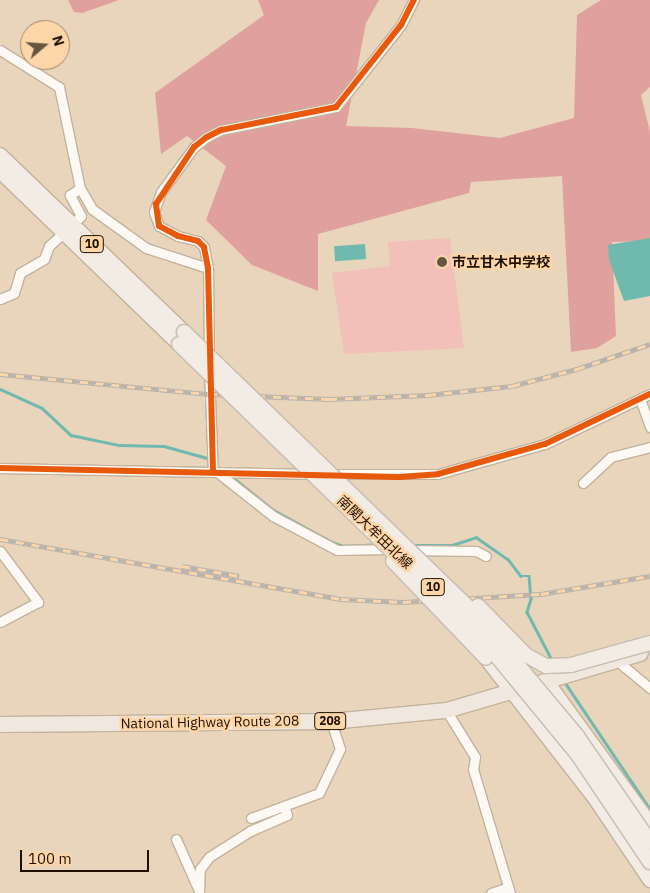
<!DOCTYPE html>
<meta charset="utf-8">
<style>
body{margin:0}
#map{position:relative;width:650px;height:893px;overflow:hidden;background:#e9d5bc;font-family:"IBM Plex Sans","Noto Sans JP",sans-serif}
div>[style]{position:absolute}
.green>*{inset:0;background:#f3bfb9}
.forest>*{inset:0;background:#e0a09d}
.water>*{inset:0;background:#6fb9ae;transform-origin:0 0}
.stream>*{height:2.5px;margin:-1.25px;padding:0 1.25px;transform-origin:1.25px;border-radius:1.25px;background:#6fb9ae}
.roads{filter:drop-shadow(1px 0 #c3b29c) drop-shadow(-1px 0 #c3b29c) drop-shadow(0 1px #c3b29c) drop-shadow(0 -1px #c3b29c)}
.minor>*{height:9px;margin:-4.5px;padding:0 4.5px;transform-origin:4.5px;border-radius:4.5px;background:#fcf9f5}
.primary>*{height:14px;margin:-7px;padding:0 7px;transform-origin:7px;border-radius:7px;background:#f3ece4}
.trunk>*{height:15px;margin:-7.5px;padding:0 7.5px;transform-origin:7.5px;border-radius:7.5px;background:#f0e8de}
.rail>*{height:4.5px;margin-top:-2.25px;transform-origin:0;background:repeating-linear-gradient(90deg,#fcd6a9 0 8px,#b8b3ad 0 16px);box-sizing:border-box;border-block:1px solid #b8b3ad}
.bridges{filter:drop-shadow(1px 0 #c6bcb0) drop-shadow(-1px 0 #c6bcb0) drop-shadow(0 1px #c6bcb0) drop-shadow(0 -1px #c6bcb0)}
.primary-bridge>*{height:14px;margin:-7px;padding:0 7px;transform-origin:7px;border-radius:7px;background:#f3ece4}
.cycleway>*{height:6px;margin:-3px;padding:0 3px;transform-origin:3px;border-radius:3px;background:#e8590c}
.dots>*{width:14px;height:14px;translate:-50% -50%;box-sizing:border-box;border:2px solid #fcd6a9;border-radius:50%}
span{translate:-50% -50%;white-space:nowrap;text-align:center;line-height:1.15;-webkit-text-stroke:5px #fcd6a9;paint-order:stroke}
.shield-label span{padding:1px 4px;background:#fcd6a9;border:1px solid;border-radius:4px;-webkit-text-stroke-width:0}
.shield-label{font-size:12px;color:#211000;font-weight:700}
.poi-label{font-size:14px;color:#211000;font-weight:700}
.left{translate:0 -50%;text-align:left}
.street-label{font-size:14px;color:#211000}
.north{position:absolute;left:20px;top:20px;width:50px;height:50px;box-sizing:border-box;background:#fcd6a9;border:1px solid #a48765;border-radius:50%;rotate:72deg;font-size:14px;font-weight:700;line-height:20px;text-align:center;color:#211000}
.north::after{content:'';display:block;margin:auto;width:18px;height:22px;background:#675542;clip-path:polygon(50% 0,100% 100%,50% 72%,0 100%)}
.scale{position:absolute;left:20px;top:850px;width:129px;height:22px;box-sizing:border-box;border:2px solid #211000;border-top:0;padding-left:6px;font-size:15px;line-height:18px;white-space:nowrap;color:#211000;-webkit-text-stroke:4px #fcd6a9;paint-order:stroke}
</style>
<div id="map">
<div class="green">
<i style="clip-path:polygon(450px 238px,464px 348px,344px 354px,332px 273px,390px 266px,388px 242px)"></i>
</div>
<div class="forest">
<i style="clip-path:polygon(68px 0,119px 0,82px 13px,74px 12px)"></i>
<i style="clip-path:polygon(258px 0,379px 0,366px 23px,346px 126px,412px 128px,500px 138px,574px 118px,577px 15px,601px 0,650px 0,650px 87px,641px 95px,650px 132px,650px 241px,612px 242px,616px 336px,597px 348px,571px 352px,562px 176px,471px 182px,469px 193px,318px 234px,318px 291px,252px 265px,206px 220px,226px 166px,187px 136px,161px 154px,155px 93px,264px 15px)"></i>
</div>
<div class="water">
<i style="clip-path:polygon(650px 238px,650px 296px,624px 301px,609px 260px,608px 245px)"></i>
<i style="left:365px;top:244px;width:15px;height:31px;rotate:86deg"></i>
</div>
<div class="stream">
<i style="left:0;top:389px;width:46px;rotate:24.3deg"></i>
<i style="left:42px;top:408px;width:40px;rotate:43deg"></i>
<i style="left:71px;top:435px;width:49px;rotate:11.8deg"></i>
<i style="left:119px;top:445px;width:45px;rotate:1.3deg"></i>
<i style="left:164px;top:446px;width:49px;rotate:15.5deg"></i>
<i style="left:230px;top:475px;width:54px;rotate:39deg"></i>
<i style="left:272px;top:509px;width:68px;rotate:28.8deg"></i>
<i style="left:332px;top:542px;width:12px;rotate:20deg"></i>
<i style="left:343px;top:546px;width:33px;rotate:-3deg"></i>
<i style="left:411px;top:545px;width:41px"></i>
<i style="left:452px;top:545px;width:25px;rotate:-18deg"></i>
<i style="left:476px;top:537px;width:39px;rotate:35deg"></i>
<i style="left:508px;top:559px;width:21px;rotate:53deg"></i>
<i style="left:521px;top:576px;width:8px"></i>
<i style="left:529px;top:576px;width:23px;rotate:85deg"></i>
<i style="left:531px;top:599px;width:14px;rotate:107deg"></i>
<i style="left:527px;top:612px;width:56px;rotate:62.5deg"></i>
<i style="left:564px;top:681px;width:154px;rotate:56.1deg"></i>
</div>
<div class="roads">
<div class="minor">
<i style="left:0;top:50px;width:70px;rotate:32.1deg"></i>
<i style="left:59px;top:87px;width:103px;rotate:78.3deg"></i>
<i style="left:80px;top:188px;width:24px;rotate:60deg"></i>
<i style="left:92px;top:209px;width:67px;rotate:35.8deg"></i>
<i style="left:146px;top:248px;width:65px;rotate:17.9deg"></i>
<i style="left:0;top:299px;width:15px;rotate:-23deg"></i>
<i style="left:14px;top:293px;width:21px;rotate:-73deg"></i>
<i style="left:20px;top:273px;width:28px;rotate:-30deg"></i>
<i style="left:44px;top:259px;width:14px;rotate:-69deg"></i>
<i style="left:49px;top:246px;width:44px;rotate:-43.2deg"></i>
<i style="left:81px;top:216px;width:24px;rotate:-118deg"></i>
<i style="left:70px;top:195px;width:12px;rotate:-35deg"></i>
<i style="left:209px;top:357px;width:89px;rotate:-90.6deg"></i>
<i style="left:208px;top:268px;width:21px;rotate:-101deg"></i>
<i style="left:204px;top:247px;width:8px;rotate:-135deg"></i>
<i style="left:198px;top:241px;width:21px;rotate:-166deg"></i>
<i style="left:178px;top:236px;width:21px;rotate:-152deg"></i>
<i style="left:159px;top:226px;width:15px;rotate:-110deg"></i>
<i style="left:154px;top:212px;width:21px;rotate:-71deg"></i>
<i style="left:161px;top:192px;width:56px;rotate:-53.7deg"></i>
<i style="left:194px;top:147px;width:16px;rotate:-38deg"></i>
<i style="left:207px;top:137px;width:16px;rotate:-27deg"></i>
<i style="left:221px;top:130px;width:117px;rotate:-11.3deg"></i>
<i style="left:336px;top:107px;width:105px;rotate:-51.6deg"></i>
<i style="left:401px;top:25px;width:28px;rotate:-63deg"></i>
<i style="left:209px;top:370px;width:102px;rotate:87.8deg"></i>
<i style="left:640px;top:399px;width:30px;rotate:70deg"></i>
<i style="left:0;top:468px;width:313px;rotate:1.1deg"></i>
<i style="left:217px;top:472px;width:71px;rotate:38.2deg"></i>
<i style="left:273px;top:516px;width:72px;rotate:28deg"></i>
<i style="left:337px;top:550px;width:53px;rotate:-1.1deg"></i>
<i style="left:329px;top:474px;width:109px"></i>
<i style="left:438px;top:474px;width:111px;rotate:-15.7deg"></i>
<i style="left:545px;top:444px;width:116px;rotate:-25.5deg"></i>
<i style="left:583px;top:483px;width:38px;rotate:-43deg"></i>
<i style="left:611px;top:457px;width:40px;rotate:-14.4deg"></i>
<i style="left:408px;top:550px;width:68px;rotate:0.8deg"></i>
<i style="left:476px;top:551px;width:11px;rotate:27deg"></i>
<i style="left:0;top:551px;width:64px;rotate:53.3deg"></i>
<i style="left:38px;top:602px;width:43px;rotate:152.2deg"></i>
<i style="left:616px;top:660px;width:44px;rotate:39.5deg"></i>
<i style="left:446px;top:710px;width:55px;rotate:58.3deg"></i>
<i style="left:475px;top:757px;width:12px;rotate:99deg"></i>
<i style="left:473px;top:769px;width:129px;rotate:73.4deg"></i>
<i style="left:251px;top:818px;width:72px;rotate:-20.2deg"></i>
<i style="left:319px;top:793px;width:49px;rotate:-64.5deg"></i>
<i style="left:340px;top:749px;width:29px;rotate:-108deg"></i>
<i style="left:176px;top:839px;width:57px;rotate:66.1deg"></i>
<i style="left:199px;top:892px;width:23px;rotate:-88deg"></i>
<i style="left:200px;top:869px;width:15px;rotate:-53deg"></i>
<i style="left:209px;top:857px;width:49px;rotate:-32.4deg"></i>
<i style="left:250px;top:831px;width:40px;rotate:-23.4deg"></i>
<i style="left:287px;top:815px;width:9px;rotate:-108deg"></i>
<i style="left:491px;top:893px;width:18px;rotate:-19deg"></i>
</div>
<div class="primary">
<i style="left:0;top:155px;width:255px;rotate:43.9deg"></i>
<i style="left:0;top:171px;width:249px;rotate:44deg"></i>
<i style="left:486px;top:658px;width:177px;rotate:52.1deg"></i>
<i style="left:595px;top:798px;width:99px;rotate:56.1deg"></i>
<i style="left:547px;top:682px;width:175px;rotate:54deg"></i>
</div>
<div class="trunk">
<i style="left:0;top:724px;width:331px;rotate:-0.5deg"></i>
<i style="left:331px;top:721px;width:116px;rotate:-5.5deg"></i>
<i style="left:446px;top:710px;width:202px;rotate:-16.4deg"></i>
</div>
</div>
<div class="rail">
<i style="left:0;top:374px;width:210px;rotate:5.5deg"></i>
<i style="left:209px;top:394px;width:120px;rotate:2.4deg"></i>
<i style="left:329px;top:399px;width:99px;rotate:-2.3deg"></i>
<i style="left:428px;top:395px;width:84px;rotate:-6.1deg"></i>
<i style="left:512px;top:386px;width:67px;rotate:-14.7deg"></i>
<i style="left:577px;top:369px;width:77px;rotate:-18.9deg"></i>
<i style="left:0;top:539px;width:346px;rotate:10deg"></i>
<i style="left:341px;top:599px;width:62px;rotate:2.8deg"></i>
<i style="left:403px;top:602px;width:138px;rotate:-3.3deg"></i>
<i style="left:541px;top:594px;width:110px;rotate:-9.4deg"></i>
<i style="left:182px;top:566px;width:58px;rotate:10deg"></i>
</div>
<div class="bridges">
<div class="primary-bridge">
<i style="left:184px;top:332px;width:407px;rotate:44.1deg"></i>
<i style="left:476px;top:615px;width:158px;rotate:50.1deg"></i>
<i style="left:577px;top:736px;width:129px;rotate:55.4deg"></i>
<i style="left:179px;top:344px;width:427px;rotate:44.2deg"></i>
<i style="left:485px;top:642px;width:146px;rotate:50.5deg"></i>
<i style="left:578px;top:755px;width:129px;rotate:56.1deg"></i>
<i style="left:393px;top:561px;width:134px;rotate:46.2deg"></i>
<i style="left:478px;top:606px;width:69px;rotate:45.6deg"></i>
<i style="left:526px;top:655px;width:23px;rotate:29deg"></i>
<i style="left:546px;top:666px;width:25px;rotate:-2deg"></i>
<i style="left:571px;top:665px;width:82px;rotate:-15.6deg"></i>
</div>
</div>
<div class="cycleway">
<i style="left:0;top:468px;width:399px;rotate:1.3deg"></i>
<i style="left:399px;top:477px;width:39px;rotate:-4deg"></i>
<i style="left:438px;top:474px;width:111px;rotate:-15.7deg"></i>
<i style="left:545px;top:444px;width:116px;rotate:-25.5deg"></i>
<i style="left:213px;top:472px;width:204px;rotate:-91.4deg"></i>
<i style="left:208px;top:268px;width:21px;rotate:-101deg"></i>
<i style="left:204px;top:247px;width:8px;rotate:-135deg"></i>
<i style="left:198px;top:241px;width:21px;rotate:-166deg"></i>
<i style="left:178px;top:236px;width:21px;rotate:-152deg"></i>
<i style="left:159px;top:226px;width:22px;rotate:-98deg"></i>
<i style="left:156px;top:204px;width:69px;rotate:-56.3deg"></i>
<i style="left:194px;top:147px;width:16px;rotate:-38deg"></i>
<i style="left:207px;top:137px;width:16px;rotate:-27deg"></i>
<i style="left:221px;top:130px;width:117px;rotate:-11.3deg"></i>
<i style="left:336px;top:107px;width:105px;rotate:-51.6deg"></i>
<i style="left:401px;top:25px;width:28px;rotate:-63deg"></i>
</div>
<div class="dots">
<i style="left:442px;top:262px;background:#675542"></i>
</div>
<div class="shield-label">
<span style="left:92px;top:244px">10</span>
<span style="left:433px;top:587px">10</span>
<span style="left:330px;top:721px">208</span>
</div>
<div class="poi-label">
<span class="left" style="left:452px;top:262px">市立甘木中学校</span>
</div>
<div class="street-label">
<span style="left:375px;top:532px;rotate:44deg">南関大牟田北線</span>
<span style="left:210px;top:722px;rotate:-1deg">National Highway Route 208</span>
</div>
<div class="north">N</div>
<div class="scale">100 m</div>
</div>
